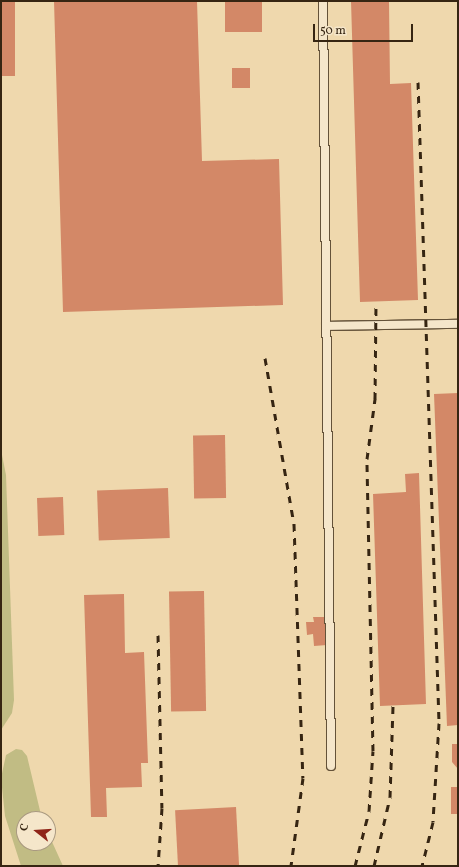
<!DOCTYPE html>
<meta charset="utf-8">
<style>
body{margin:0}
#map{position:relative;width:459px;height:867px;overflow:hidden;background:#efd8ad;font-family:Vollkorn,serif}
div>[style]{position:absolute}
.green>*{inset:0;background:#c1bc84}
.building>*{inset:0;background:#d38867;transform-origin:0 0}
.roads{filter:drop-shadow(1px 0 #645239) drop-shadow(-1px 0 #645239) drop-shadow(0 1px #645239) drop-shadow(0 -1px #645239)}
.service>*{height:8px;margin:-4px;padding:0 4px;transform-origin:4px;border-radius:4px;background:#f5e6ca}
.rail>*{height:3px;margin-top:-1.5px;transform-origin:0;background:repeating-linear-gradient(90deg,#362512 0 7px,transparent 0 14px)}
span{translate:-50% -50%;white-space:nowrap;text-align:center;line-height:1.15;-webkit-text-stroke:4px #f5e6ca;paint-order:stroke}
.frame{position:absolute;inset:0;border:2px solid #362512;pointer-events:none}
.north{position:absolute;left:16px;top:811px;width:40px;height:40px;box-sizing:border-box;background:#f5e6ca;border:1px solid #a99980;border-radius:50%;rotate:287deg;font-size:11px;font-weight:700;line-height:16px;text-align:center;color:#362512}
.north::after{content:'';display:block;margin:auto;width:14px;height:18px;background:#8f2418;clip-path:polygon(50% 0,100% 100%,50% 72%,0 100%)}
.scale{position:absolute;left:313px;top:24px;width:100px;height:18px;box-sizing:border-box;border:2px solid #362512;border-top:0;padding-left:5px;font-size:12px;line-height:14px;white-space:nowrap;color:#362512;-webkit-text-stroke:3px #f5e6ca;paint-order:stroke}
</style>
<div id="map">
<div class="green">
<i style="clip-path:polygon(1px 450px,6px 475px,14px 700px,12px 713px,1px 730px)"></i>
<i style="clip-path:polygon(16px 749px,22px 750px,27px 756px,42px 819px,24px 819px,24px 843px,48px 843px,48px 833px,63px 866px,21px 866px,5px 816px,1px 778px,6px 755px)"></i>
</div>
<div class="building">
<i style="left:1px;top:1px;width:14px;height:75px"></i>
<i style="clip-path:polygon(54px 1px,197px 1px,202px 161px,279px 159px,283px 305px,63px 312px)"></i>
<i style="left:225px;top:1px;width:37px;height:31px"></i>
<i style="clip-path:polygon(351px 1px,389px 1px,390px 84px,411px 83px,418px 300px,360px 302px)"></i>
<i style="left:232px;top:68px;width:18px;height:20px"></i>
<i style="clip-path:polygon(458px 393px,458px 725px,447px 726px,434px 394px)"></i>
<i style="left:225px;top:435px;width:63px;height:32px;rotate:89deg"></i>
<i style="clip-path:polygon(419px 473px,426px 704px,380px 706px,373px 494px,406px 492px,405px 474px)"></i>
<i style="left:168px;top:488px;width:50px;height:71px;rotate:88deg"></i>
<i style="left:63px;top:497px;width:38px;height:26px;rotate:88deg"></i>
<i style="left:204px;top:591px;width:120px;height:35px;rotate:89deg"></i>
<i style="clip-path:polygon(124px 594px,125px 653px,144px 652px,148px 763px,141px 763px,142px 787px,106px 788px,107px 817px,91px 817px,84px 595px)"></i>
<i style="clip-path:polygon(313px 617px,325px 617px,327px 645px,314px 646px,313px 634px,307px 635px,306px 622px,314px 622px)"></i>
<i style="clip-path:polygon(452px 744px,458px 744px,458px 769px,452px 762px)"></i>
<i style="left:451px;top:787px;width:7px;height:27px"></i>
<i style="left:236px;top:807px;width:59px;height:61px;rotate:87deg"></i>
</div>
<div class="roads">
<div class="service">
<i style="left:323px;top:1px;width:765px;rotate:89.4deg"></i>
<i style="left:326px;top:326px;width:132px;rotate:-0.9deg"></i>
</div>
</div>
<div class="rail">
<i style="left:418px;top:82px;width:641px;rotate:88.12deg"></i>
<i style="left:439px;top:723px;width:99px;rotate:93.5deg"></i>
<i style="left:433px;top:822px;width:45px;rotate:104deg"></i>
<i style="left:265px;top:358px;width:169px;rotate:80.1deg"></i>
<i style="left:294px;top:524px;width:254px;rotate:88deg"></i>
<i style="left:303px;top:778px;width:89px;rotate:97.8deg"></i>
<i style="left:158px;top:635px;width:173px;rotate:88.7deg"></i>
<i style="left:162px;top:808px;width:58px;rotate:93.9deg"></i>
<i style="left:355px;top:866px;width:57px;rotate:-75.7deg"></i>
<i style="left:369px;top:811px;width:60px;rotate:-86.2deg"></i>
<i style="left:373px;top:751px;width:292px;rotate:-91.2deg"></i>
<i style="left:367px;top:459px;width:61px;rotate:-82.4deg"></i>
<i style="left:375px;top:399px;width:97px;rotate:-89.4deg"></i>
<i style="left:374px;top:866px;width:71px;rotate:-76.9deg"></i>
<i style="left:390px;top:797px;width:92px;rotate:-88.1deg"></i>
</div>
<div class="frame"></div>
<div class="north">С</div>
<div class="scale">50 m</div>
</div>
